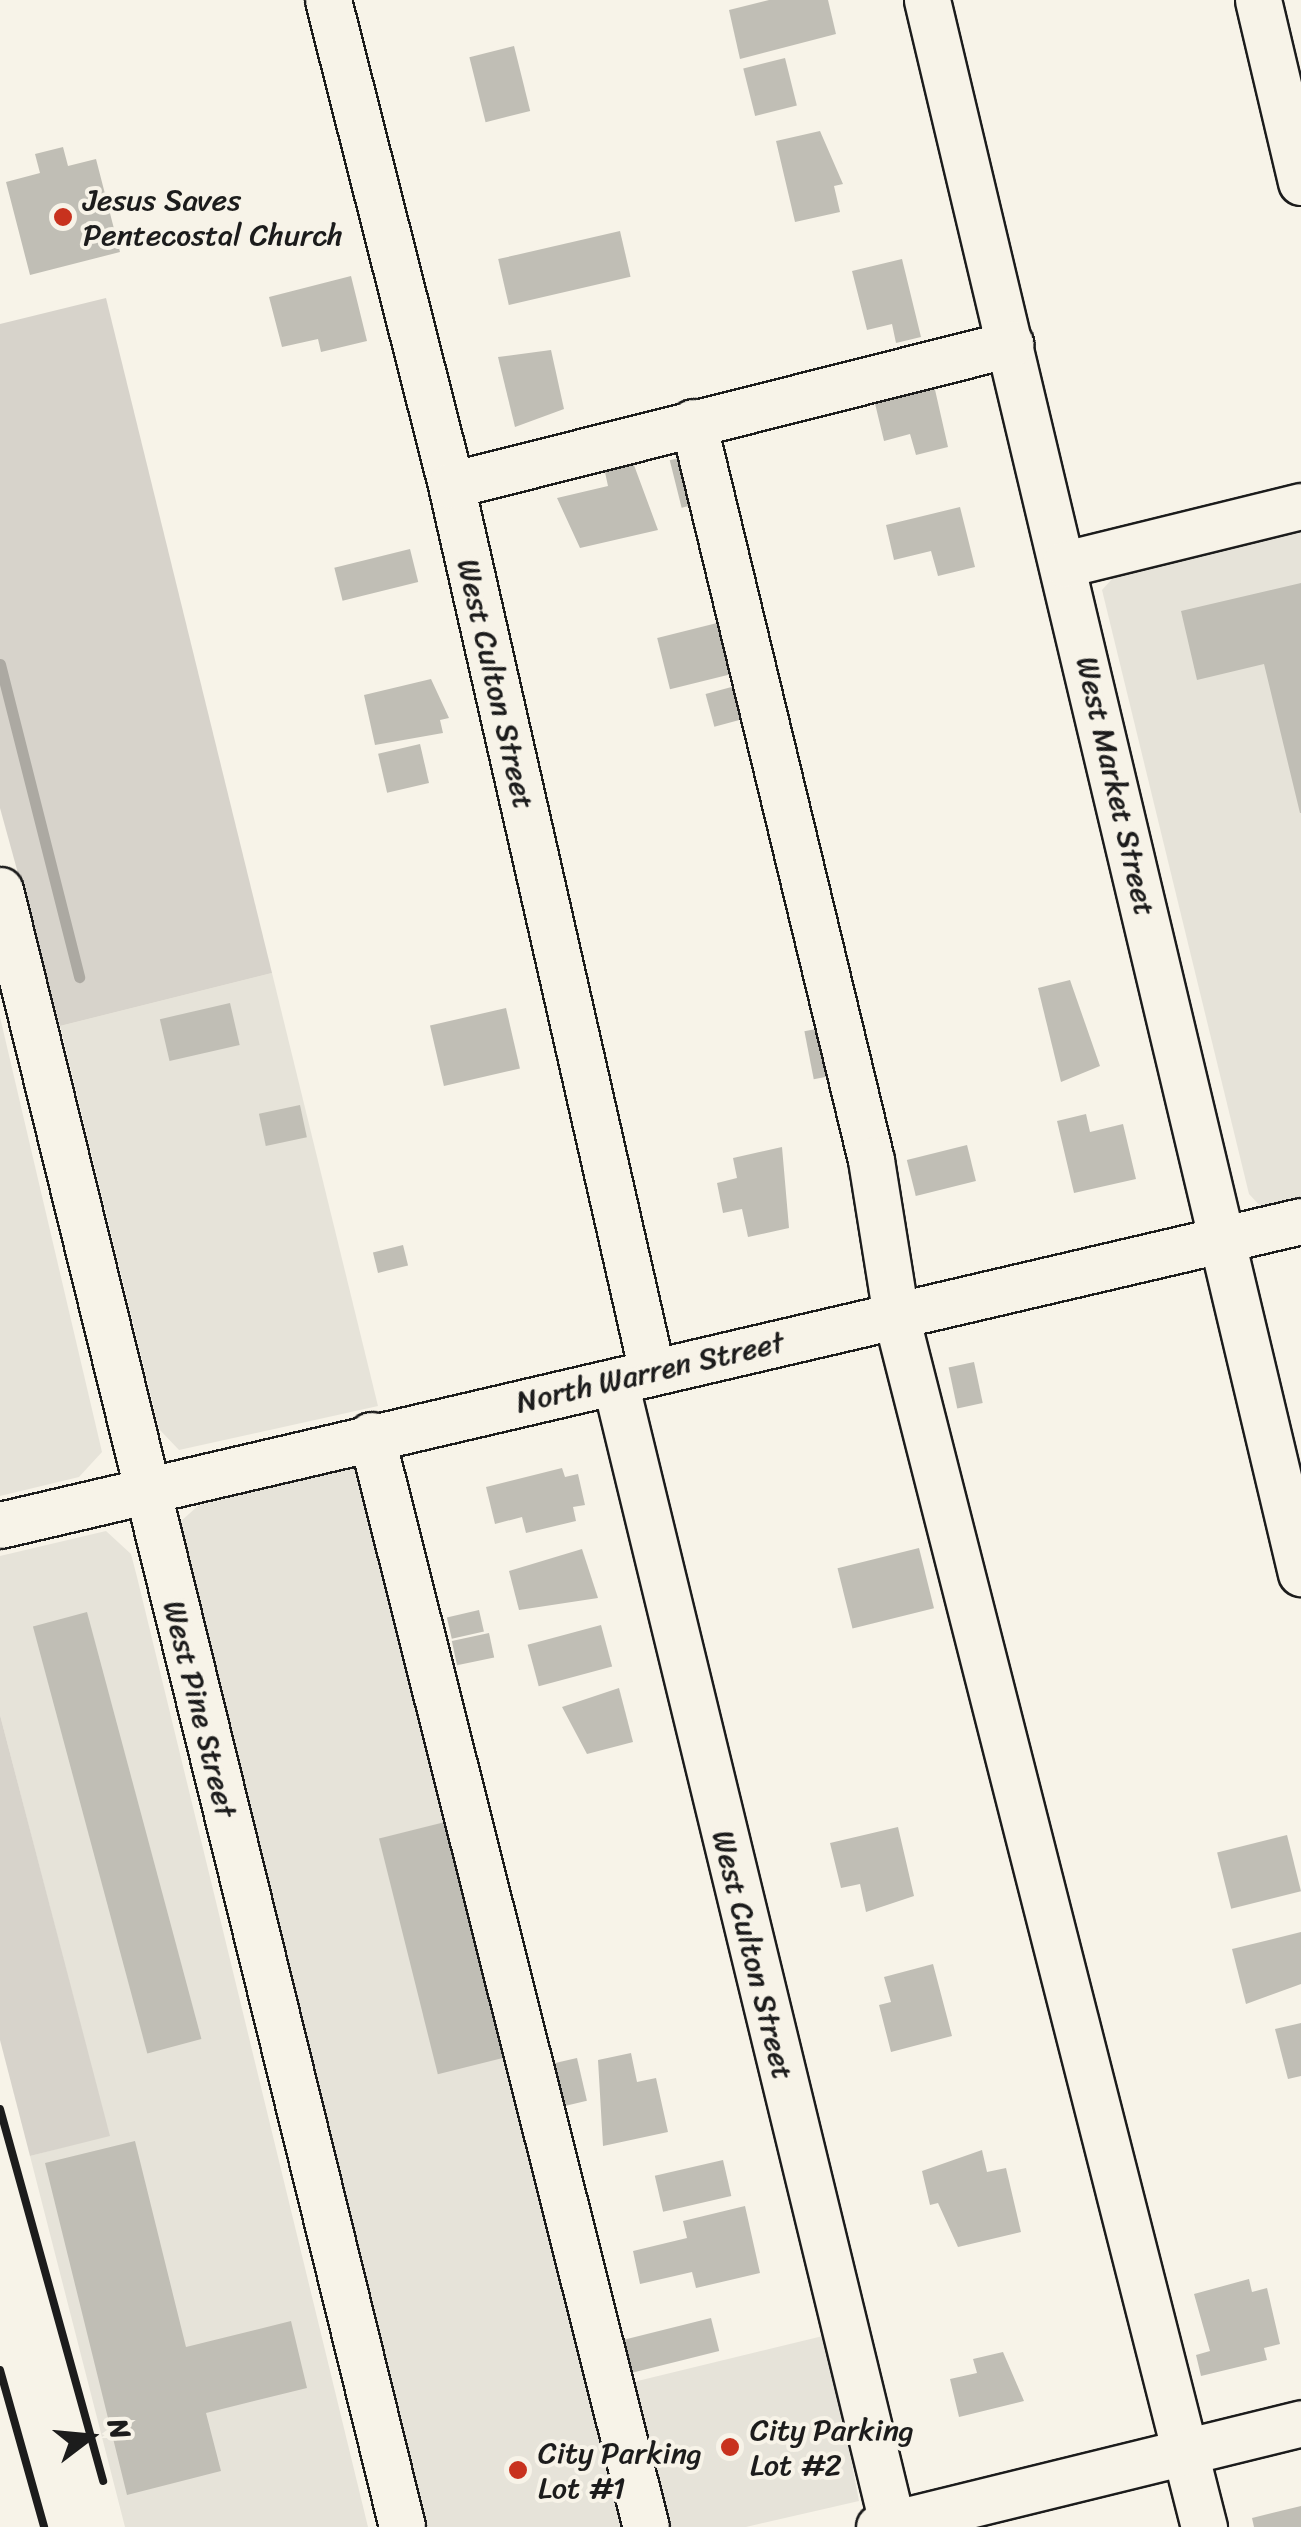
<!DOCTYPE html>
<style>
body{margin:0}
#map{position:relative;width:1301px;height:2527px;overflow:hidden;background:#f7f3e8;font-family:Sriracha,sans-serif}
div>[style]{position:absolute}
.built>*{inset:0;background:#e6e3d9}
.green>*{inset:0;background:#d7d3cb}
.stream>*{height:11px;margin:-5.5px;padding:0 5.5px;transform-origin:5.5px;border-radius:5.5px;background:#aca9a2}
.building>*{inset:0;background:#c0beb5;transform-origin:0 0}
.roads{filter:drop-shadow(2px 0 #1c1c1c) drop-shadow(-2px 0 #1c1c1c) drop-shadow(0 2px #1c1c1c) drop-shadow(0 -2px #1c1c1c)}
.minor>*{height:45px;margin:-22.5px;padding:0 22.5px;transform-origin:22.5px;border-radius:22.5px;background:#f7f3e8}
.rail>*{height:8px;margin:-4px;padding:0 4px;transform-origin:4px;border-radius:4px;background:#1c1c1c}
.dots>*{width:28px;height:28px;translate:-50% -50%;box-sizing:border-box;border:5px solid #f7f3e8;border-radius:50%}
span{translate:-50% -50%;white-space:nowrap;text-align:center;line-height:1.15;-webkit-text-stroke:8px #f7f3e8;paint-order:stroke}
.poi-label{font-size:30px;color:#1c1c1c}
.left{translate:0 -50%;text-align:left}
.street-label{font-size:30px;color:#1c1c1c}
.north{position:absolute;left:40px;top:2387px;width:100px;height:100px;-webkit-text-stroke:8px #f7f3e8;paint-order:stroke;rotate:74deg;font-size:28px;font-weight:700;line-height:40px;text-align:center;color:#1c1c1c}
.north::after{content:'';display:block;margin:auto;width:35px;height:45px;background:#1c1c1c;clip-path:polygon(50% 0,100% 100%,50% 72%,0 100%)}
</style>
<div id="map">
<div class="built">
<i style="clip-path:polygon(1301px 527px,1301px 1201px,1263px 1209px,1249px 1194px,1102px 590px,1121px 569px)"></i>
<i style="clip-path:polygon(272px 973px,378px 1406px,179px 1450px,159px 1429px,60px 1026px)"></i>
<i style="clip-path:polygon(0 1017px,102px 1452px,79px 1477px,0 1496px)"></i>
<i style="clip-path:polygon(387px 1459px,621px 2385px,827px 2335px,859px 2501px,746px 2527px,424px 2527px,178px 1541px,180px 1522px,199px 1505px)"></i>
<i style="clip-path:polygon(106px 1531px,131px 1554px,137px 1577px,368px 2527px,125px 2527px,30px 2156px,109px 2135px,0 1715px,0 1556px)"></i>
</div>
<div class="green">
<i style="clip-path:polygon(106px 298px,272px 973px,60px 1026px,0 808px,0 324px)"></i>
<i style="clip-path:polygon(0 1715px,110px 2136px,30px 2156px,0 2040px)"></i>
</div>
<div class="stream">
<i style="left:0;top:664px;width:323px;rotate:75.8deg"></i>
</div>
<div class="building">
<i style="clip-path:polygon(769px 0,828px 0,836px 34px,740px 59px,729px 10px)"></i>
<i style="left:514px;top:46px;width:67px;height:46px;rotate:76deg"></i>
<i style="left:785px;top:58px;width:49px;height:43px;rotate:76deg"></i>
<i style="clip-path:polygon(820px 131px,843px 184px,834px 186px,840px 212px,795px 222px,776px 141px)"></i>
<i style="clip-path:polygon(63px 147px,68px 166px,96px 159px,120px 252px,30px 275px,6px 182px,40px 173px,35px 154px)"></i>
<i style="left:620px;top:231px;width:47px;height:125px;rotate:77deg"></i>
<i style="clip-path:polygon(902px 259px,921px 337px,896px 343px,892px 324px,867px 330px,852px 271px)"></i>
<i style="clip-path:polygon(351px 276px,367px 341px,321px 352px,318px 339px,282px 347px,269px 297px)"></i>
<i style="clip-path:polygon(551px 350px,564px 409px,515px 427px,498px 357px)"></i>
<i style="clip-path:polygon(931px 372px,948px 447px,916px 455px,910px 434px,884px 441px,872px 391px)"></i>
<i style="left:695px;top:454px;width:49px;height:26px;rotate:76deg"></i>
<i style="clip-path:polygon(631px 457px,658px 530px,580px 548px,557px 498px,608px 486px,603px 463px)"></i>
<i style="clip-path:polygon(960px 507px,975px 567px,938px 576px,931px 551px,894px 560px,886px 525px)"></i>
<i style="left:410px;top:549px;width:34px;height:78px;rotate:76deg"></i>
<i style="clip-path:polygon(1301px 583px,1301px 813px,1300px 813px,1264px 664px,1197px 680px,1181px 611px)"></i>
<i style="left:729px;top:620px;width:53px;height:74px;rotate:76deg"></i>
<i style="clip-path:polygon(431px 679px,449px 718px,440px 720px,443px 733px,375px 745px,364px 695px)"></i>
<i style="left:750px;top:682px;width:34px;height:46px;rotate:75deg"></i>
<i style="left:420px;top:744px;width:40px;height:43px;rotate:77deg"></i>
<i style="clip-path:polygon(1070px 980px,1100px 1066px,1061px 1082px,1038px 988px)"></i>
<i style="left:230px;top:1003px;width:43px;height:72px;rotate:77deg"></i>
<i style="left:506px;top:1008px;width:62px;height:78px;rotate:77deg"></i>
<i style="left:826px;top:1027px;width:49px;height:22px;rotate:79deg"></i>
<i style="left:300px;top:1105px;width:33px;height:42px;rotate:78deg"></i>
<i style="clip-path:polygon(1086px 1114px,1090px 1132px,1123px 1124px,1136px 1179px,1074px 1193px,1057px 1121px)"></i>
<i style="left:967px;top:1145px;width:37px;height:62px;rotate:76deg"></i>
<i style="clip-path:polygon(782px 1147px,789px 1228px,748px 1237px,742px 1209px,723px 1213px,717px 1183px,737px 1178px,733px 1158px)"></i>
<i style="left:403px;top:1245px;width:21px;height:31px;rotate:76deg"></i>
<i style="left:974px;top:1362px;width:42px;height:26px;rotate:78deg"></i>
<i style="clip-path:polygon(562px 1468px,565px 1477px,578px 1474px,585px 1505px,573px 1507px,576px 1521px,526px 1533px,522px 1517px,495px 1524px,486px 1487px)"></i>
<i style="left:919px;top:1548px;width:62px;height:84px;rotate:76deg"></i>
<i style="clip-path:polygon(582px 1549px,598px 1598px,519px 1610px,509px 1571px)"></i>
<i style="left:479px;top:1610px;width:22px;height:33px;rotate:77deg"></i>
<i style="left:87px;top:1612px;width:442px;height:56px;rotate:75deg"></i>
<i style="left:601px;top:1625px;width:43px;height:76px;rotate:75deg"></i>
<i style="left:489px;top:1633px;width:25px;height:38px;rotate:78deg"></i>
<i style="clip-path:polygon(619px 1688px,633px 1742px,587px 1754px,562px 1707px)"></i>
<i style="left:445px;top:1822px;width:243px;height:68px;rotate:76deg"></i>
<i style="clip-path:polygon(898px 1827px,914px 1896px,866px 1912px,860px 1884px,841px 1888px,830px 1843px)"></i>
<i style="left:1287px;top:1835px;width:58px;height:72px;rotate:76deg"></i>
<i style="clip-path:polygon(1301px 1932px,1301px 1984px,1246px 2004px,1232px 1949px)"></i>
<i style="clip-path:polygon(933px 1964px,952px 2036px,891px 2052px,879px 2005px,891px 2002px,884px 1977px)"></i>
<i style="clip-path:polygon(1301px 2023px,1301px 2076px,1288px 2079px,1275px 2029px)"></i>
<i style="clip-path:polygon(631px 2053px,637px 2082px,656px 2078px,668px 2132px,603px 2146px,598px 2060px)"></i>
<i style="left:577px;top:2058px;width:44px;height:28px;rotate:77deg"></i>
<i style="clip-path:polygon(135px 2141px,186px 2347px,291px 2321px,307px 2388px,206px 2413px,221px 2471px,127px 2495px,45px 2163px)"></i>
<i style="clip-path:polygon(982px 2150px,987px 2172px,1006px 2168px,1021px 2232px,958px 2247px,938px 2203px,930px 2205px,922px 2171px)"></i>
<i style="left:723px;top:2160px;width:37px;height:70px;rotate:77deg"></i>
<i style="clip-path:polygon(745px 2206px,760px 2273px,696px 2288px,692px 2272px,640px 2284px,633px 2251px,687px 2238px,683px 2221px)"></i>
<i style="clip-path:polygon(1249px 2279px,1252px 2292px,1267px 2288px,1280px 2344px,1264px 2348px,1267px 2360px,1201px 2376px,1196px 2355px,1210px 2351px,1194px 2294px)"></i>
<i style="left:711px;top:2318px;width:34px;height:98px;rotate:76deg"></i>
<i style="clip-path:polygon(1003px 2352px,1024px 2401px,959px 2417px,950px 2379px,977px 2373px,973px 2359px)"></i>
<i style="clip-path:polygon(1301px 2506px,1301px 2527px,1254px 2527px,1252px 2518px)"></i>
</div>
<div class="roads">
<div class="minor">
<i style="left:328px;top:0;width:500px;rotate:75.77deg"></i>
<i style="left:451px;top:485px;width:909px;rotate:77.23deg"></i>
<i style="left:927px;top:0;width:1617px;rotate:76.63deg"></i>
<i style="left:1258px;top:0;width:187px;rotate:76.7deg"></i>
<i style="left:693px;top:422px;width:759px;rotate:76.44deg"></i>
<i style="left:871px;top:1160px;width:158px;rotate:80.9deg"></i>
<i style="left:896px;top:1316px;width:1250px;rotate:75.73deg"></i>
<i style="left:451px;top:485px;width:577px;rotate:-14.16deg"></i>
<i style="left:1065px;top:564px;width:243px;rotate:-13.8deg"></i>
<i style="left:0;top:890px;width:1686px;rotate:76.2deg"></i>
<i style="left:615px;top:1382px;width:1178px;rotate:76.35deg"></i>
<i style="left:371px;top:1435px;width:1126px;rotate:75.87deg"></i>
<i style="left:0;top:1525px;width:1336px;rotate:-13.15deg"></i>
<i style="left:879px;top:2527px;width:435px;rotate:-13.8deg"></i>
</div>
</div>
<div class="rail">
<i style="left:0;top:2109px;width:386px;rotate:74.5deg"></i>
<i style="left:0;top:2370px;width:163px;rotate:74.3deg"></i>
</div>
<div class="dots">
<i style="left:63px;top:217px;background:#c8321e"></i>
<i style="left:730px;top:2447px;background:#c8321e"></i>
<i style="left:518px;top:2470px;background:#c8321e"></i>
</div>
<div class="poi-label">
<span class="left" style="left:83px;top:217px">Jesus Saves<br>Pentecostal Church</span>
<span class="left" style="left:750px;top:2447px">City Parking<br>Lot #2</span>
<span class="left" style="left:538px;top:2470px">City Parking<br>Lot #1</span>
</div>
<div class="street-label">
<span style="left:496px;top:684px;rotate:77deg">West Culton Street</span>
<span style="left:1116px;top:786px;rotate:77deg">West Market Street</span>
<span style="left:650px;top:1372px;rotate:-13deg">North Warren Street</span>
<span style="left:200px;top:1709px;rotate:76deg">West Pine Street</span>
<span style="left:753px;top:1955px;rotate:76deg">West Culton Street</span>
</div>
<div class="north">N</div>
</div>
